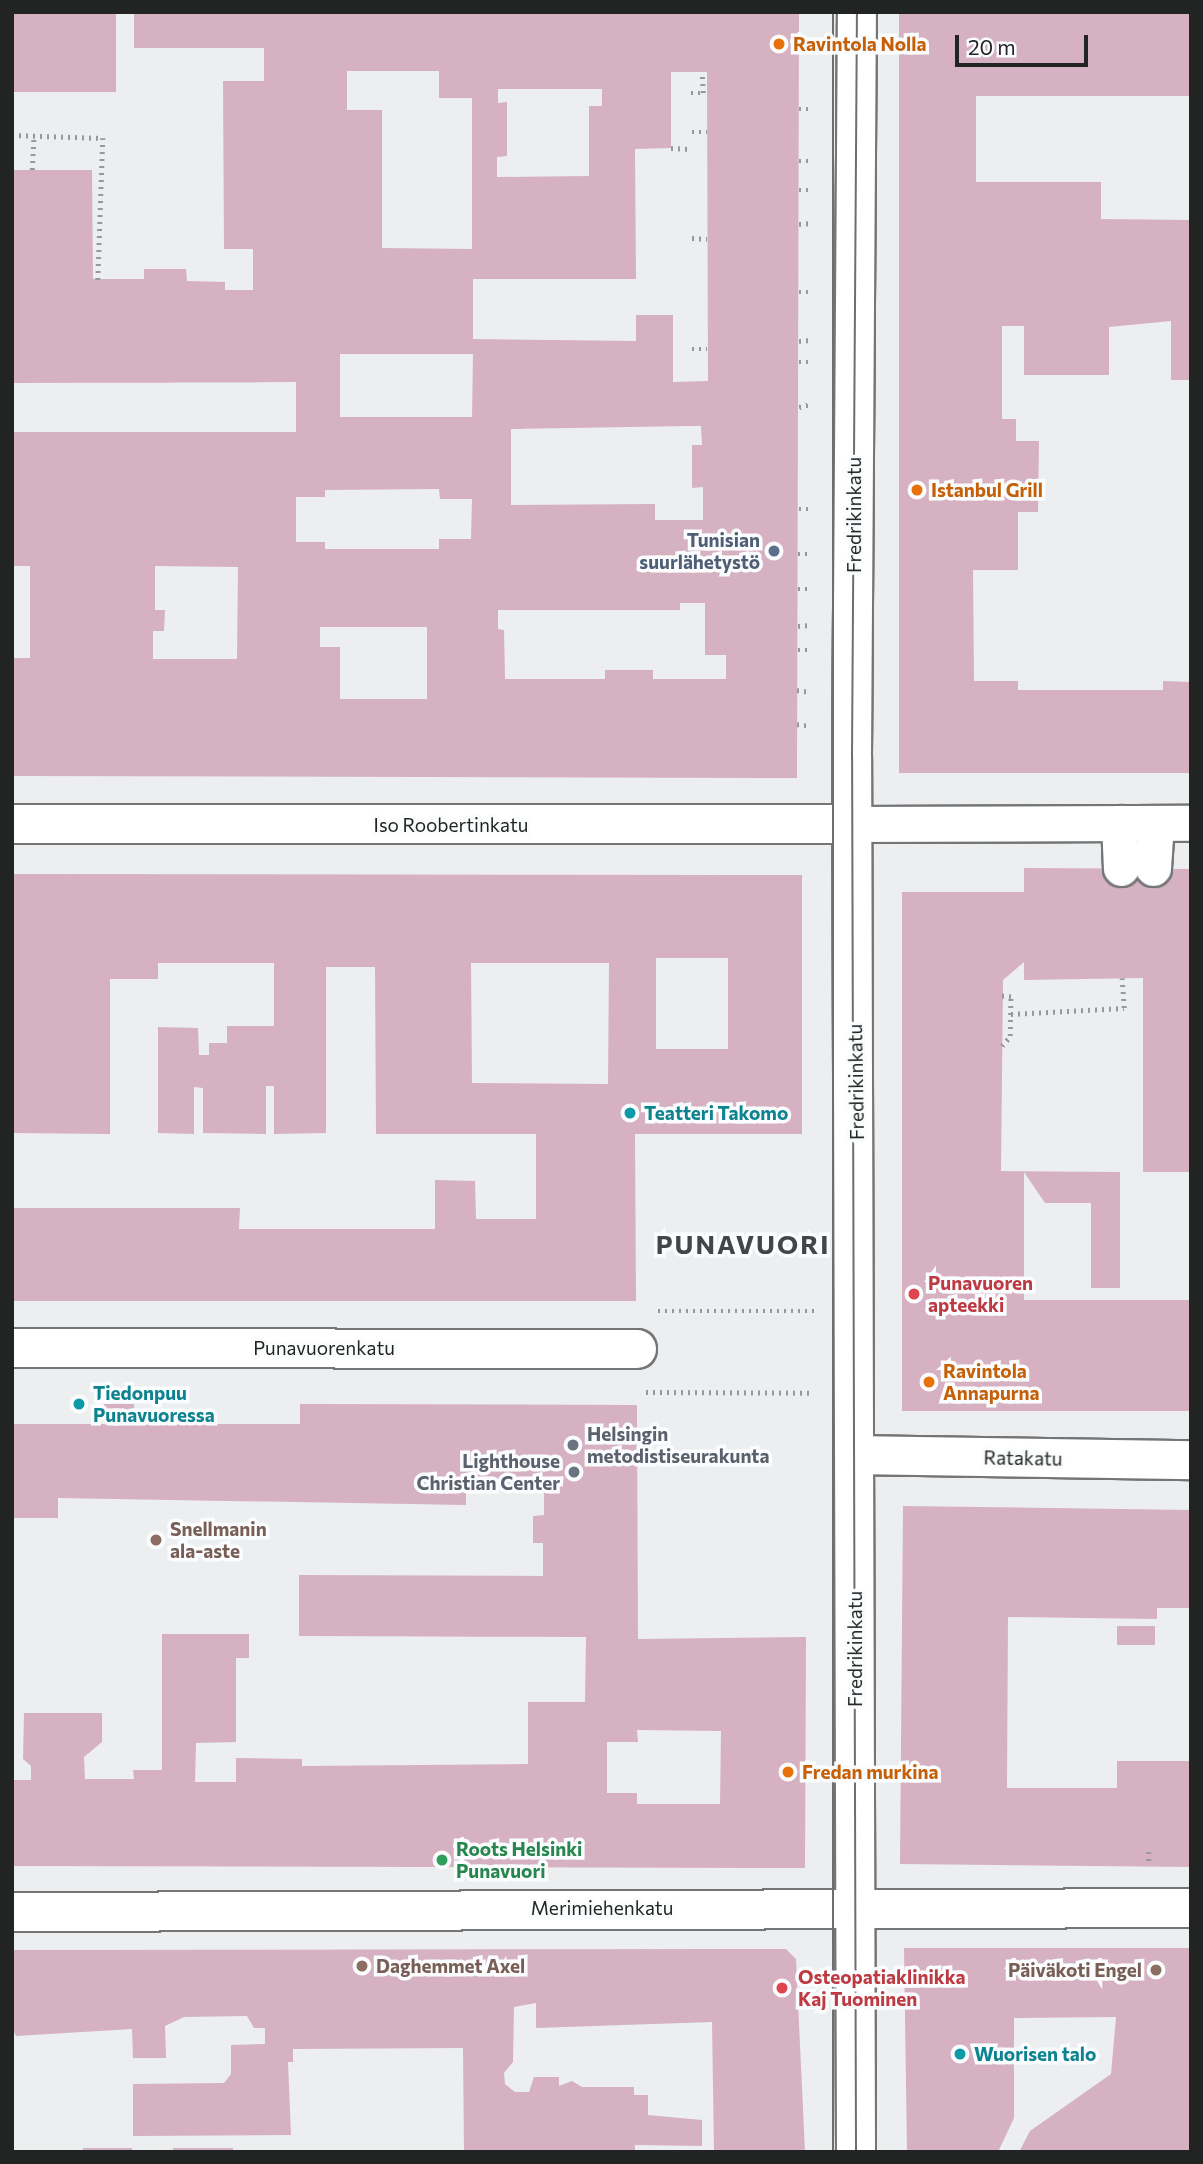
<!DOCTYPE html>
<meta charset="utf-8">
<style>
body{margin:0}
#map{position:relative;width:1203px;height:2164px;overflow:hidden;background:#edeef0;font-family:Commissioner,sans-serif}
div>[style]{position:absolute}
.building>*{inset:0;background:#d5b1c1;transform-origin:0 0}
.path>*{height:4.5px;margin-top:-2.25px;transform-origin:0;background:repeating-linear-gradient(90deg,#979899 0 2px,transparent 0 7px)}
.roads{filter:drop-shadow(2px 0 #747576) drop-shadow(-2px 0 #747576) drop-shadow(0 2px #747576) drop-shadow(0 -2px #747576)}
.pedestrian>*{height:35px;margin:-17.5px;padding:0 17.5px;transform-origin:17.5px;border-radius:17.5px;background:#fff}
.minor>*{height:38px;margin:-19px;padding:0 19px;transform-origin:19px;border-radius:19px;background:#fff}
.tertiary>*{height:38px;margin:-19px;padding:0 19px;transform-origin:19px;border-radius:19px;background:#fff}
.tram>*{height:2px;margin:-1px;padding:0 1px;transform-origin:1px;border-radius:1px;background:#6d6e6f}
.dots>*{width:19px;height:19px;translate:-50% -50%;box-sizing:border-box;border:4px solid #fafcfd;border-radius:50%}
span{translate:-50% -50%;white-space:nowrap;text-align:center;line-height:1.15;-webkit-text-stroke:7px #fafcfd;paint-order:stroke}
.food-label{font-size:19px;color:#c56008;font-weight:700}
.left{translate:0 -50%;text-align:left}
.street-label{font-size:19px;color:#222323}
.service-label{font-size:19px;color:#4e5e75;font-weight:700}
.right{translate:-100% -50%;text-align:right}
.culture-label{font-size:19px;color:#0d838f;font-weight:700}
.health-label{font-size:19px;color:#be3a42;font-weight:700}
.worship-label{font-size:19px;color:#5b616d;font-weight:700}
.education-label{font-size:19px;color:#785e54;font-weight:700}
.leisure-label{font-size:19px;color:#27864d;font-weight:700}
.district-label{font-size:26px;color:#434546;font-weight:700;letter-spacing:2px}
.frame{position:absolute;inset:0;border:14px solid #222323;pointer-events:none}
.scale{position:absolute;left:955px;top:35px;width:133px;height:32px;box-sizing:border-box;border:4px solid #222323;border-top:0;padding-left:9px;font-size:21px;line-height:24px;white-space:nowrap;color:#222323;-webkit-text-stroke:5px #fafcfd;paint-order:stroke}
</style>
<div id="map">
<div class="building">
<i style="left:12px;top:12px;width:104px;height:80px"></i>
<i style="clip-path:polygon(evenodd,134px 12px,799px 12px,797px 778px,12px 776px,12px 658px,30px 658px,30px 566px,12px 566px,12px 432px,296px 432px,296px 382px,12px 383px,12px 170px,92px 170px,93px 279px,144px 279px,144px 269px,186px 269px,187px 281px,225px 282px,225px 290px,253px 290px,253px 249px,224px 249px,223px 81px,264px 81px,264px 48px,134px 48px,134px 12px,347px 71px,439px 71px,439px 98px,472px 98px,472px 249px,382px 248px,382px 110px,347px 110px,347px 71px,134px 12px,671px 72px,707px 72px,708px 381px,673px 382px,673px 315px,636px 315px,636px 341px,473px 339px,473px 279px,636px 279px,635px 149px,671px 148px,671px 72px,134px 12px,498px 89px,602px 89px,602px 106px,589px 106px,589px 176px,497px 177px,497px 157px,507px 156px,507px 102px,498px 103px,498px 89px,134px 12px,340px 354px,473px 354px,472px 417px,340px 417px,340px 354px,134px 12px,688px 426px,701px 426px,702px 445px,692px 445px,692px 488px,703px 487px,703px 520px,655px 520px,655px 504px,511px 505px,511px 429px,688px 426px,134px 12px,439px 489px,440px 499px,472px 499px,471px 539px,439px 539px,439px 549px,325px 549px,325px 542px,296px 542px,296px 497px,325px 497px,325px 490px,439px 489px,134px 12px,155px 566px,238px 567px,237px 659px,153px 659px,153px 631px,164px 631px,165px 610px,155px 610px,155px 566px,134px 12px,680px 603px,705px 603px,705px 655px,726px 655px,726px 679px,653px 679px,653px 670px,605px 670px,605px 679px,505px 679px,504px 630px,498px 629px,498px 610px,680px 610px,680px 603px,134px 12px,320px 627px,427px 627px,427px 699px,340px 699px,340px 647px,320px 647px,320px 627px)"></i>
<i style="clip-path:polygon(899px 12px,1191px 12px,1191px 96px,976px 96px,976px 182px,1101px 182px,1101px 219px,1191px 220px,1191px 380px,1171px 380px,1171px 321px,1109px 327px,1109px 375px,1024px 375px,1024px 326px,1002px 326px,1002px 419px,1016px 419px,1016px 441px,1039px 441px,1038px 512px,1018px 512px,1018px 570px,973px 570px,974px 681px,1018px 681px,1018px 690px,1163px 690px,1163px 681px,1191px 682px,1191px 773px,899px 773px)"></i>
<i style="clip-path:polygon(1024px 868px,1191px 869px,1191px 1172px,1143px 1172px,1143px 978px,1024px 980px,1024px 962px,1003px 980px,1001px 1171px,1120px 1172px,1120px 1288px,1091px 1288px,1091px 1203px,1045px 1203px,1024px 1172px,1024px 1300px,1191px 1300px,1191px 1411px,902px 1411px,902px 892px,1024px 892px)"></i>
<i style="clip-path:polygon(evenodd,12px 874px,802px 875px,802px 1134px,635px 1134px,636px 1301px,12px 1301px,12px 1208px,240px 1208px,239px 1229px,435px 1229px,435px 1180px,475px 1181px,476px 1219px,536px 1219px,536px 1134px,376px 1134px,375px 967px,326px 967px,326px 1133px,274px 1134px,274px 1086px,266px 1086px,266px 1134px,203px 1133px,203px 1088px,194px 1087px,194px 1134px,158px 1133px,158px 1027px,198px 1028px,199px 1055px,209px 1055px,209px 1043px,227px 1043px,227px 1026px,274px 1026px,274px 963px,158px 963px,158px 979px,110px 979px,110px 1134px,12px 1133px,12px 874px,656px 958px,728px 958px,728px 1049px,656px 1049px,656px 958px,12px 874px,471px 963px,609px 963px,608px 1084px,472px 1083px,471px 963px)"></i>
<i style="clip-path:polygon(evenodd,104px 1404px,134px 1404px,134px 1424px,300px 1424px,300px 1404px,637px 1405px,638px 1639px,806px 1637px,805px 1868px,12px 1866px,12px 1780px,31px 1780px,31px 1766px,23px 1759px,24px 1713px,102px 1713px,102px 1742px,84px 1757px,85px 1779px,134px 1779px,133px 1770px,162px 1770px,162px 1634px,249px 1634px,249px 1658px,236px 1658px,236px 1742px,196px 1743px,195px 1782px,236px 1782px,236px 1758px,302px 1759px,302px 1766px,528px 1764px,528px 1702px,585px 1702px,586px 1637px,299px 1636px,299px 1575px,543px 1576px,543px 1543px,533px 1543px,533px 1516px,544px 1515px,544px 1486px,466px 1486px,466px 1505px,58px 1498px,58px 1518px,12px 1518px,12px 1424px,104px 1424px,104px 1404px,637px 1730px,721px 1731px,720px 1804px,637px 1804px,637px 1793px,607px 1793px,607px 1742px,638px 1742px,637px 1730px)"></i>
<i style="clip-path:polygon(903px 1506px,1191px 1510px,1191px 1608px,1157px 1608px,1157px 1619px,1008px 1617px,1007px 1788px,1117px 1788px,1117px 1761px,1191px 1761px,1191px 1867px,900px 1864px)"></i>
<i style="left:1117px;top:1626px;width:38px;height:19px"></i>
<i style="clip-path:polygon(904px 1948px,1191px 1948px,1191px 2152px,1019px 2152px,1030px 2131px,1111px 2074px,1116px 2017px,1014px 2018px,1014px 2118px,998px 2152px,907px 2152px)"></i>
<i style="clip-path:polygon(786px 1949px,796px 1959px,805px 2152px,714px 2152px,712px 2022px,536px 2028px,536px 2003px,514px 2007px,513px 2062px,504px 2073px,505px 2084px,515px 2092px,529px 2092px,534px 2077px,559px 2077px,559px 2086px,572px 2081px,582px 2087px,634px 2087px,634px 2095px,648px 2095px,648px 2115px,702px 2120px,702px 2146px,635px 2145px,635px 2152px,464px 2152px,463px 2048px,293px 2049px,293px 2062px,288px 2062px,291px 2135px,133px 2136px,133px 2084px,224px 2083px,231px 2074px,231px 2045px,265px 2044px,265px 2028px,254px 2028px,247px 2016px,184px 2017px,165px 2026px,166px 2058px,133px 2058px,132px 2029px,16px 2036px,12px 2028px,12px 1950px)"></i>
<i style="left:83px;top:2148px;width:49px;height:4px"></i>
<i style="left:173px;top:2148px;width:60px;height:4px"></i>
</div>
<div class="path">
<i style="left:799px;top:43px;width:11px;rotate:-5deg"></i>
<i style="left:691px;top:93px;width:12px"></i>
<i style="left:703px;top:93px;width:21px;rotate:-93deg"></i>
<i style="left:799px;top:109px;width:11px"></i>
<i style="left:692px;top:132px;width:15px"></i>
<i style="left:12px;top:135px;width:91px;rotate:1.9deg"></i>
<i style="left:103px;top:138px;width:142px;rotate:92deg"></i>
<i style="left:671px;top:148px;width:20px;rotate:3deg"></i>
<i style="left:799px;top:161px;width:12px"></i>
<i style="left:32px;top:170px;width:35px;rotate:-87deg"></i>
<i style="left:799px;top:190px;width:12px"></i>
<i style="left:799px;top:224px;width:12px;rotate:-5deg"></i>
<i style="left:692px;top:238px;width:15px;rotate:4deg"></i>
<i style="left:799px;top:292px;width:12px"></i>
<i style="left:799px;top:341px;width:11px;rotate:-5deg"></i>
<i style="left:692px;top:349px;width:15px"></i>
<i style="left:799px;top:362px;width:12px"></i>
<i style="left:799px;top:407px;width:12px;rotate:-14deg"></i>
<i style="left:799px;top:509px;width:12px"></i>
<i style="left:798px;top:554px;width:12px"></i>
<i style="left:798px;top:589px;width:13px"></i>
<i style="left:798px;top:626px;width:12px;rotate:-5deg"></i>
<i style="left:798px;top:650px;width:12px"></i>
<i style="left:797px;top:690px;width:13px;rotate:9deg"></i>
<i style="left:797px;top:724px;width:12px;rotate:9deg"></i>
<i style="left:1011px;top:1014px;width:113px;rotate:-3deg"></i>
<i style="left:1124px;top:1008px;width:30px;rotate:-94deg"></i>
<i style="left:1002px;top:1046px;width:13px;rotate:-51deg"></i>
<i style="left:1010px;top:1036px;width:39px;rotate:-89deg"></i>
<i style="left:1011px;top:997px;width:9px;rotate:-174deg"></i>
<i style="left:658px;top:1311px;width:156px"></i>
<i style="left:646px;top:1392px;width:166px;rotate:0.3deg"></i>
<i style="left:1149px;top:1852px;width:13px;rotate:90deg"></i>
</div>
<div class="roads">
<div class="pedestrian">
<i style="left:1119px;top:823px;width:45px;rotate:87.5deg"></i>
<i style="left:853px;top:824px;width:338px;rotate:-0.2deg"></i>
<i style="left:1153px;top:868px;width:45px;rotate:-86.2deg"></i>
</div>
<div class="minor">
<i style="left:12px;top:824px;width:841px"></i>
<i style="left:12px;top:1348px;width:625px;rotate:0.09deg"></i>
<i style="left:855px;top:1455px;width:336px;rotate:0.9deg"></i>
<i style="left:12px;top:1912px;width:1179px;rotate:-0.19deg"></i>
</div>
<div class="tertiary">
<i style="left:856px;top:2152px;width:1395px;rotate:-90.16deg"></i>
<i style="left:852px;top:757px;width:745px;rotate:-89.62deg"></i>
</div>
</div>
<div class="tram">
<i style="left:833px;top:2152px;width:2140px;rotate:-90deg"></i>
<i style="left:856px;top:2152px;width:1395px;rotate:-90.16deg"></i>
<i style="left:852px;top:757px;width:745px;rotate:-89.62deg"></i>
</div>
<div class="dots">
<i style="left:779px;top:44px;background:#e8710a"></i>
<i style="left:917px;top:490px;background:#e8710a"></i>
<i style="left:774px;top:551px;background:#5c6f8a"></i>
<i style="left:630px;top:1113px;background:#0f9aa8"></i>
<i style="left:914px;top:1294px;background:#e0444e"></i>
<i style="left:929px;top:1382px;background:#e8710a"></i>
<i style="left:79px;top:1404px;background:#0f9aa8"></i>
<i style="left:573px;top:1445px;background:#6b7280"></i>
<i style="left:574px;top:1472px;background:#6b7280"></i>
<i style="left:156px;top:1540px;background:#8d6e63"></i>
<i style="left:788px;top:1772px;background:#e8710a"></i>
<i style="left:442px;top:1860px;background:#2e9e5b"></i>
<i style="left:362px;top:1966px;background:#8d6e63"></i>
<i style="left:1156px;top:1970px;background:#8d6e63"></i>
<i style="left:782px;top:1988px;background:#e0444e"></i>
<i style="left:960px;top:2054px;background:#0f9aa8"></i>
</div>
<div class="food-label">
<span class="left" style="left:793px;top:44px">Ravintola Nolla</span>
<span class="left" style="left:931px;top:490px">Istanbul Grill</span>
<span class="left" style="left:943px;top:1382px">Ravintola<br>Annapurna</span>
<span class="left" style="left:802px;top:1772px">Fredan murkina</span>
</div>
<div class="street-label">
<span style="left:854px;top:515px;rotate:-90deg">Fredrikinkatu</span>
<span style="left:451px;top:825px">Iso Roobertinkatu</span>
<span style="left:856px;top:1082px;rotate:-91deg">Fredrikinkatu</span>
<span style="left:324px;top:1348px">Punavuorenkatu</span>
<span style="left:1023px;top:1458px;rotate:1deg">Ratakatu</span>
<span style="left:855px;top:1649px;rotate:-90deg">Fredrikinkatu</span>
<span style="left:602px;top:1908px">Merimiehenkatu</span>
</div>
<div class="service-label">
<span class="right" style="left:760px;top:551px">Tunisian<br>suurlähetystö</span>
</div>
<div class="culture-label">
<span class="left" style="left:644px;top:1113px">Teatteri Takomo</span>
<span class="left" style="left:93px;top:1404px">Tiedonpuu<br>Punavuoressa</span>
<span class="left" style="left:974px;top:2054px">Wuorisen talo</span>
</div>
<div class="health-label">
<span class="left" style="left:928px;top:1294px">Punavuoren<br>apteekki</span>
<span class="left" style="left:798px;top:1988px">Osteopatiaklinikka<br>Kaj Tuominen</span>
</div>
<div class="worship-label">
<span class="left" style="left:587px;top:1445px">Helsingin<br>metodistiseurakunta</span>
<span class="right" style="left:560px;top:1472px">Lighthouse<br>Christian Center</span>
</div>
<div class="education-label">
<span class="left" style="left:170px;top:1540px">Snellmanin<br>ala-aste</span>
<span class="left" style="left:376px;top:1966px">Daghemmet Axel</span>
<span class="right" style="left:1142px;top:1970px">Päiväkoti Engel</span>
</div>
<div class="leisure-label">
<span class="left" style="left:456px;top:1860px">Roots Helsinki<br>Punavuori</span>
</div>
<div class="district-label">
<span style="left:743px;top:1244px">PUNAVUORI</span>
</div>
<div class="frame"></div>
<div class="scale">20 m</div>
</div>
